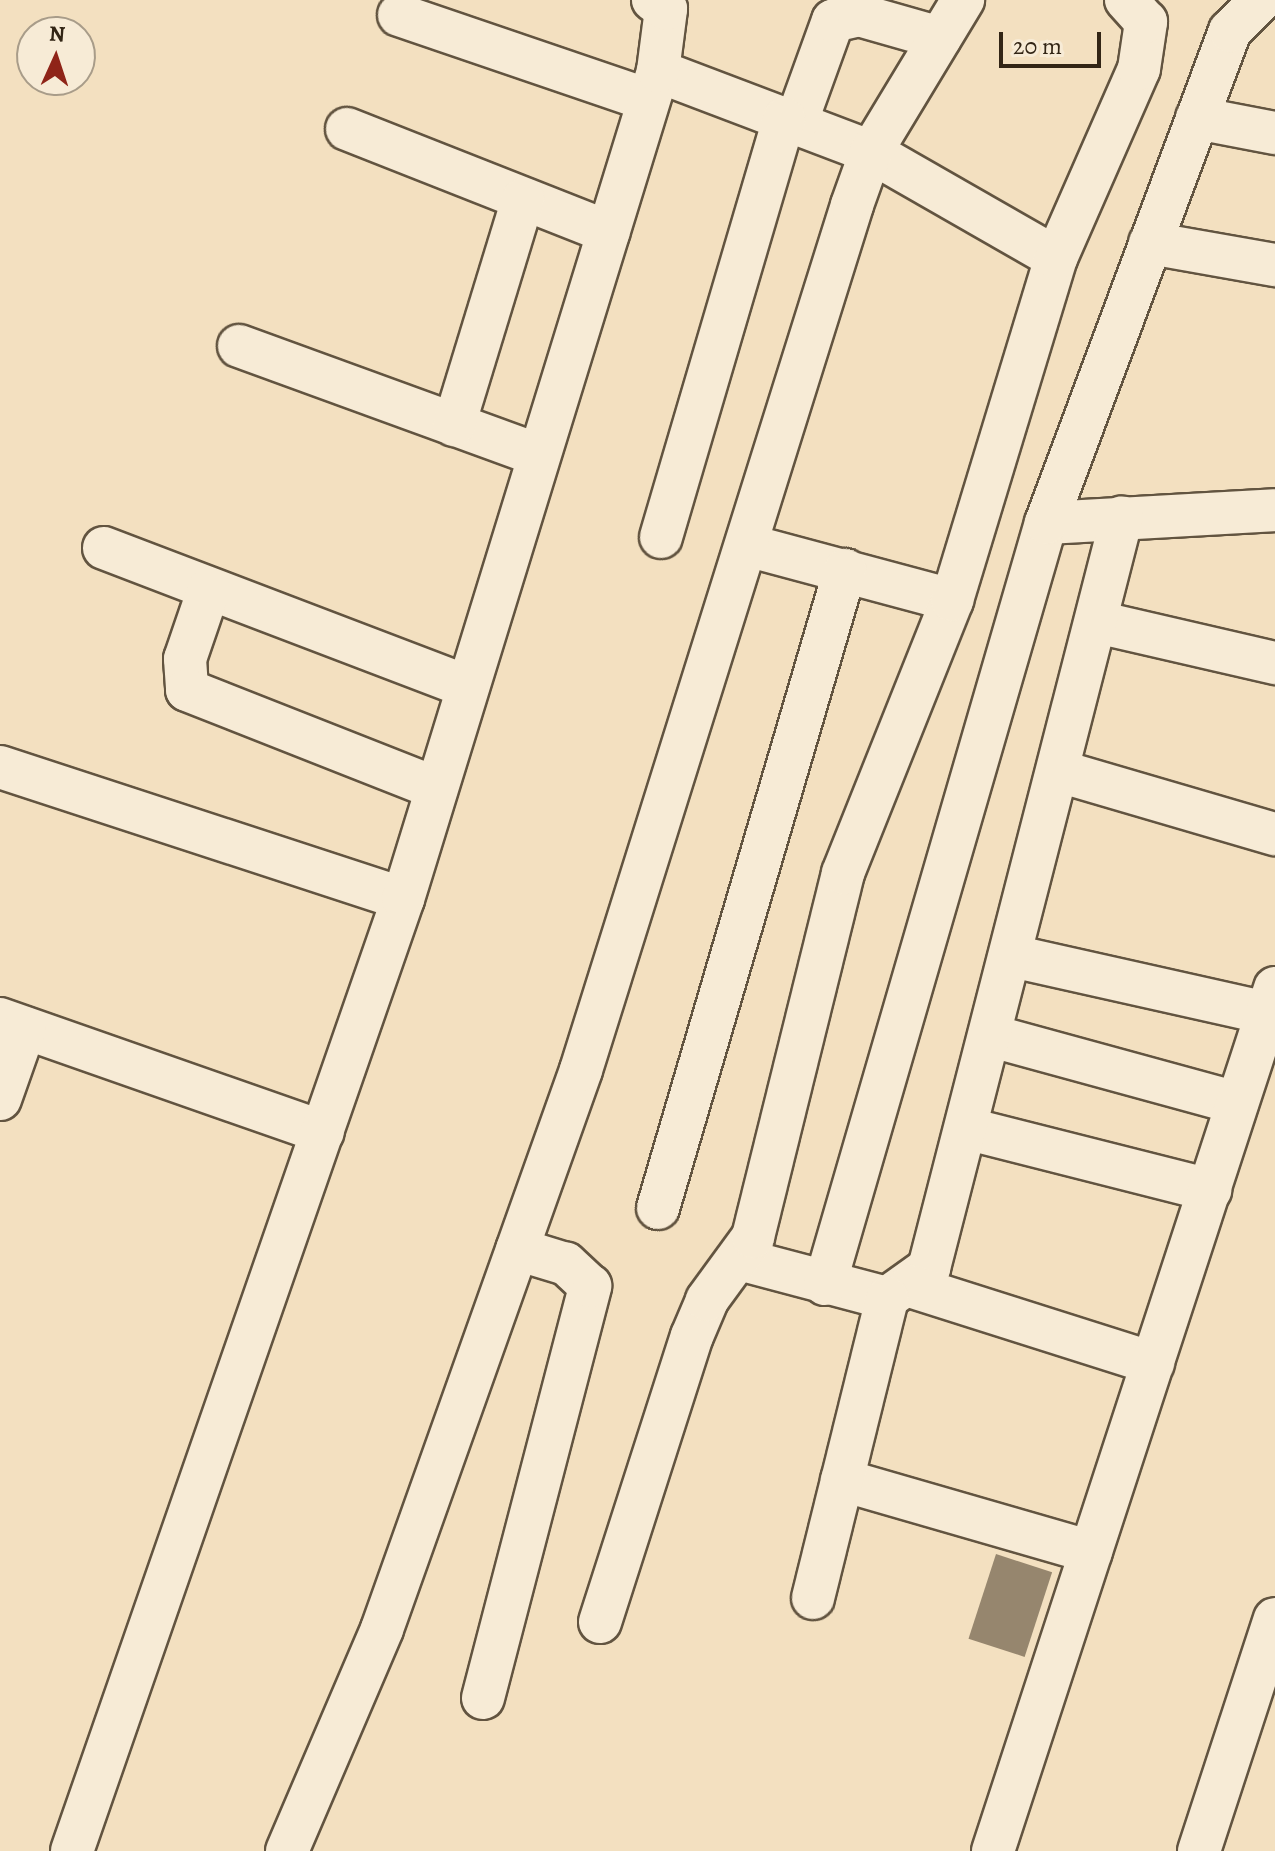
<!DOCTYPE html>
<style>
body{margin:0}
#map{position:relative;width:1275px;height:1851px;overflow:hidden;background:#f3e0c0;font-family:Alegreya,serif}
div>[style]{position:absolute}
.building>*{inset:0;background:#96866e;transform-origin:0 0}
.roads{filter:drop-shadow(2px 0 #625440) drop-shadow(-2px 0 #625440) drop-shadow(0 2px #625440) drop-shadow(0 -2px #625440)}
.minor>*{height:42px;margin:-21px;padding:0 21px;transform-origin:21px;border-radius:21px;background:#f7ebd6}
span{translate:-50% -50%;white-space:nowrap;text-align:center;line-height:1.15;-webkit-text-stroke:8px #f7ebd6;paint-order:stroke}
.north{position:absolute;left:16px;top:16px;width:80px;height:80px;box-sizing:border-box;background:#f7ebd6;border:2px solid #a89c89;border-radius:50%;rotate:3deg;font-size:22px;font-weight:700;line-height:32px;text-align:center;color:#322515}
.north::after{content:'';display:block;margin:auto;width:28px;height:36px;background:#8f2418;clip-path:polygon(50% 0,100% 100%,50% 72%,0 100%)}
.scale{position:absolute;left:999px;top:32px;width:102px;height:36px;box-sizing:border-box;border:4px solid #322515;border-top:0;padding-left:10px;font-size:24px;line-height:28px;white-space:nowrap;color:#322515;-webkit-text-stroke:6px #f7ebd6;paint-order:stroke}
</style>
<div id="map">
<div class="building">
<i style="left:996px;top:1554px;width:59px;height:89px;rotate:18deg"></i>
</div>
<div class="roads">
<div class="minor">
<i style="left:399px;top:15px;width:263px;rotate:18.8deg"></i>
<i style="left:658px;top:71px;width:228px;rotate:20.8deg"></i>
<i style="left:871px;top:152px;width:213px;rotate:29.8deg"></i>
<i style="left:1197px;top:118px;width:79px;rotate:10.9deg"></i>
<i style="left:796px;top:123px;width:109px;rotate:-70.1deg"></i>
<i style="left:833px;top:21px;width:27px;rotate:-13deg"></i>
<i style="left:859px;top:15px;width:84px;rotate:15.9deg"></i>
<i style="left:347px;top:129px;width:281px;rotate:21.5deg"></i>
<i style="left:1150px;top:243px;width:127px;rotate:10deg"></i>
<i style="left:239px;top:346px;width:318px;rotate:20deg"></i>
<i style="left:454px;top:425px;width:236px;rotate:-73deg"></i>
<i style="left:1046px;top:523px;width:229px;rotate:-3.2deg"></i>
<i style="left:661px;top:537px;width:436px;rotate:-73.6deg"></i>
<i style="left:750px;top:546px;width:209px;rotate:15deg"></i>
<i style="left:104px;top:548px;width:386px;rotate:20.9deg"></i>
<i style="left:209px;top:589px;width:74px;rotate:108.9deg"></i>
<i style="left:185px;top:659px;width:31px;rotate:86deg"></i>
<i style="left:187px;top:690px;width:268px;rotate:21.5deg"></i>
<i style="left:1097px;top:622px;width:183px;rotate:13deg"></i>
<i style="left:0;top:767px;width:424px;rotate:18.1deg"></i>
<i style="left:1059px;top:771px;width:225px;rotate:16.3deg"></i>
<i style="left:1012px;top:956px;width:261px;rotate:12.6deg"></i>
<i style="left:0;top:1019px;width:342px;rotate:19.3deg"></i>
<i style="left:992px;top:1036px;width:254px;rotate:15.3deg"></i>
<i style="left:0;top:1099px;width:75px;rotate:-70.6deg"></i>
<i style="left:969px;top:1129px;width:249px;rotate:14.2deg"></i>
<i style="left:658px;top:1208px;width:665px;rotate:-73.66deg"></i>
<i style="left:739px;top:1259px;width:153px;rotate:14.8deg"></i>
<i style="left:887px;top:1298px;width:52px;rotate:-35.5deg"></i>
<i style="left:929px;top:1268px;width:775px;rotate:-75.59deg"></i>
<i style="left:825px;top:1284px;width:792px;rotate:-73.81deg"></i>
<i style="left:1046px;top:523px;width:525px;rotate:-69.5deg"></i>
<i style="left:1230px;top:31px;width:44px;rotate:-45deg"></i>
<i style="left:910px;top:1286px;width:255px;rotate:17.6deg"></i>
<i style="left:842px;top:1480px;width:259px;rotate:16.1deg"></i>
<i style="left:813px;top:1598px;width:309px;rotate:-76.1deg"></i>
<i style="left:600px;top:1622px;width:300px;rotate:-72.2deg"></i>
<i style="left:692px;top:1336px;width:39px;rotate:-67deg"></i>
<i style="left:707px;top:1300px;width:78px;rotate:-53.9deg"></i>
<i style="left:753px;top:1237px;width:375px;rotate:-76.1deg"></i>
<i style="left:843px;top:873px;width:294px;rotate:-68.2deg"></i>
<i style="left:952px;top:600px;width:357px;rotate:-73.1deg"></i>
<i style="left:1056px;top:258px;width:206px;rotate:-66.3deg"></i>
<i style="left:1139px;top:69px;width:48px;rotate:-81.5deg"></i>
<i style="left:1146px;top:22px;width:30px;rotate:-132deg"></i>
<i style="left:483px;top:1698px;width:426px;rotate:-75.4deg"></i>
<i style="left:590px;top:1286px;width:33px;rotate:-137deg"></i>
<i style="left:566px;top:1264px;width:51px;rotate:-163deg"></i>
<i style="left:72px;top:1851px;width:1008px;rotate:-70.83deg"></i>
<i style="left:403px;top:899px;width:866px;rotate:-72.88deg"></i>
<i style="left:658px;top:71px;width:63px;rotate:-82.6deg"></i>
<i style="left:666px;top:9px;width:16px;rotate:-145deg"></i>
<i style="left:287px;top:1851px;width:241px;rotate:-66.8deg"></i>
<i style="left:382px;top:1629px;width:593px;rotate:-70.4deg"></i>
<i style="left:581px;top:1070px;width:906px;rotate:-72.6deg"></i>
<i style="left:852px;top:205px;width:56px;rotate:-70.3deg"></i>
<i style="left:871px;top:152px;width:178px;rotate:-58.8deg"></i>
<i style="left:993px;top:1851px;width:908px;rotate:-71.9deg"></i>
<i style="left:1199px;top:1851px;width:244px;rotate:-71.9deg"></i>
</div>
</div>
<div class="north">N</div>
<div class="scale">20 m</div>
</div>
